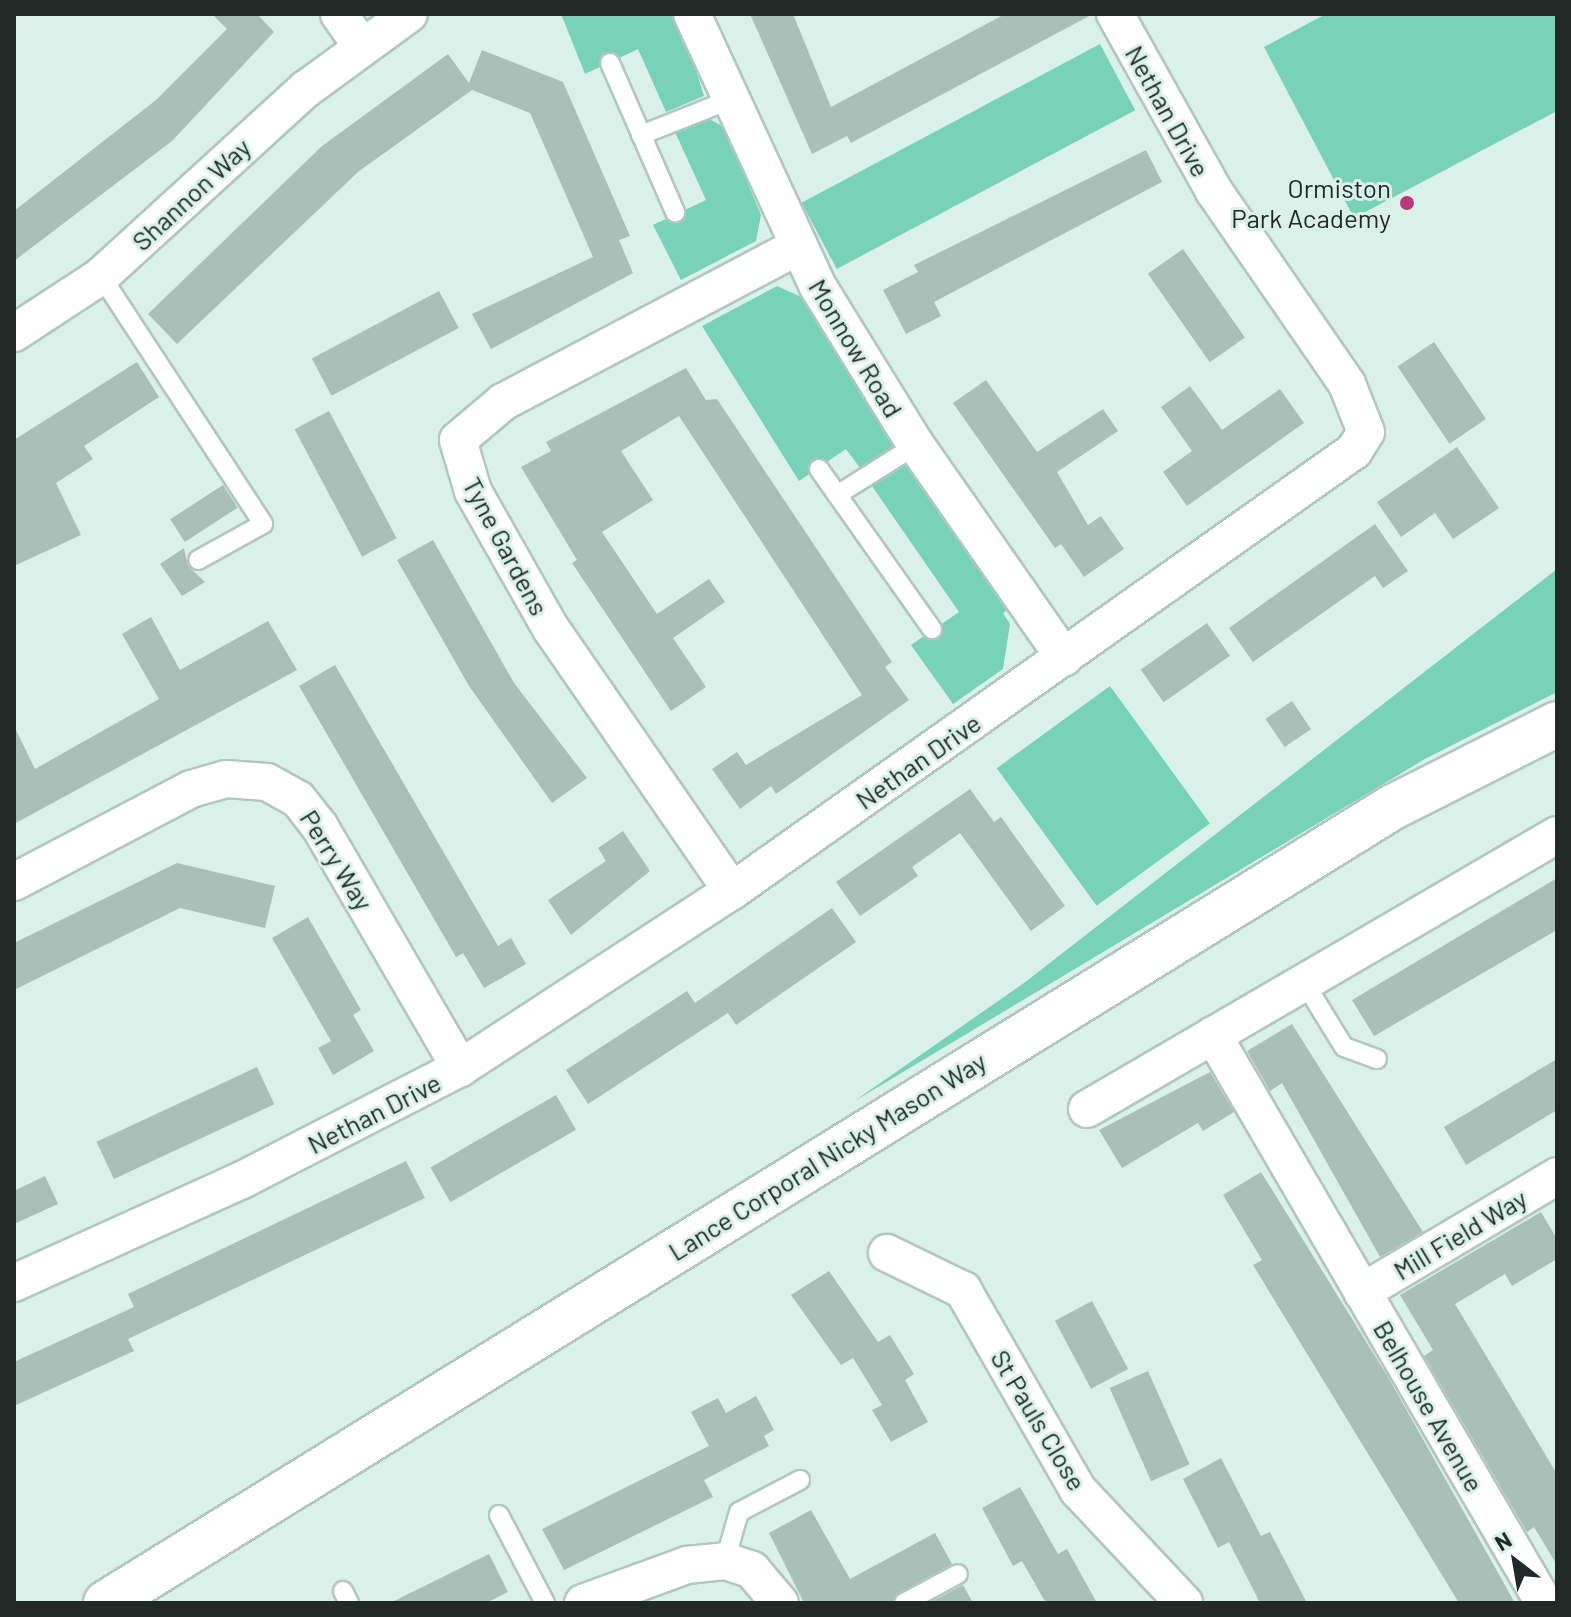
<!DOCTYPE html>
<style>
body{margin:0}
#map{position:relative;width:1571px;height:1617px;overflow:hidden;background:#d9f1e9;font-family:Barlow,sans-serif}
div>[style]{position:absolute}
.green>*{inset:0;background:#77d2b8;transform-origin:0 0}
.building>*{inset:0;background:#a9c0b8;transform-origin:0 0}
.roads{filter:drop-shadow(2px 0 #b1c7c0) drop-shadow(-2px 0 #b1c7c0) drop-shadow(0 2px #b1c7c0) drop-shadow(0 -2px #b1c7c0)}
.service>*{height:18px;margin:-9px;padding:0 9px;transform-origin:9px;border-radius:9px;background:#fff}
.minor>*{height:36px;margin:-18px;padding:0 18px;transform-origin:18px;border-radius:18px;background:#fff}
.secondary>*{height:44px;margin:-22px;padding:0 22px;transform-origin:22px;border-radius:22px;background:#fff}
.dots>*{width:22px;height:22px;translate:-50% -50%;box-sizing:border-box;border:4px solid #d9f1e9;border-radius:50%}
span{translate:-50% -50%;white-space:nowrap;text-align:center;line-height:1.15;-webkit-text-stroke:6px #d9f1e9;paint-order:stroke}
.street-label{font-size:26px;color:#202926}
.poi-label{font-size:26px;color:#202926}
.right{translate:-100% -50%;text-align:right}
.frame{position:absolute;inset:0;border:16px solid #202926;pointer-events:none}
.north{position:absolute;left:1475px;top:1521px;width:80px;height:80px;-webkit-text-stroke:6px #d9f1e9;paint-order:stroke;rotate:329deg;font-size:22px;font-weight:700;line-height:32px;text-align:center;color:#202926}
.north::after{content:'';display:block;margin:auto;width:28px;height:36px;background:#202926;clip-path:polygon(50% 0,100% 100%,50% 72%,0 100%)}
</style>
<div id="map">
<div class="green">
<i style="clip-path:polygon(561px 14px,678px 14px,704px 96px,666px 112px,638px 49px,585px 74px)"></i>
<i style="clip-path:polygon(1326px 14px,1557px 14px,1557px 111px,1354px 218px,1264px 47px)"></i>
<i style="left:1100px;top:44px;width:75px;height:338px;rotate:62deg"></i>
<i style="clip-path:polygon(707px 118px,724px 127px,761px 215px,756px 241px,681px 280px,653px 225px,706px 200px,675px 132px)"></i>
<i style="clip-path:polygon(777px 286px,808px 300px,894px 437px,891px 449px,860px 468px,846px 449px,799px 481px,702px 326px)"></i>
<i style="clip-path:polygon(904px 464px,915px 467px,1013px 606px,1003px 613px,1010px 624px,1003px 669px,953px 704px,911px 645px,959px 612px,872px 486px)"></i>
<i style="clip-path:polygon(1557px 569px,1557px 692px,1425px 759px,853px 1102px,1024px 983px)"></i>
<i style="left:1110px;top:686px;width:170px;height:140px;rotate:54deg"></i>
</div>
<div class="building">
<i style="clip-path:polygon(212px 14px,257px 14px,274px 32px,172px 141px,14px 261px,14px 211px,156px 100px,227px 29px)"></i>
<i style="clip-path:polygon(750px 14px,793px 14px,831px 107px,1005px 14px,1093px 14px,851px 143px,847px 136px,812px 154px)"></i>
<i style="clip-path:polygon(482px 50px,563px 82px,630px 236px,619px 240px,633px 273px,491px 349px,472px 314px,593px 257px,530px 113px,472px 90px,358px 172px,177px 344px,148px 314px,322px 146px,448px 54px,469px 83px)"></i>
<i style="clip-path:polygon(1146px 150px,1162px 182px,934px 302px,941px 316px,906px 334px,883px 290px,918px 272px,914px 265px)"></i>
<i style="left:1183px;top:249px;width:108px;height:43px;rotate:55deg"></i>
<i style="left:439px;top:291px;width:42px;height:144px;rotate:62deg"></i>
<i style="left:1434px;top:342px;width:93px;height:44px;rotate:56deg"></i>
<i style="clip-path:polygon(137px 362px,159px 397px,84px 446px,93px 459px,56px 483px,81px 535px,14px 566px,14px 440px)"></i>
<i style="clip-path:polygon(686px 368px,706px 400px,717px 399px,892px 662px,885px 667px,909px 700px,776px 794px,771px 786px,740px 809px,712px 769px,737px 752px,746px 765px,862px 695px,679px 416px,621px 451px,653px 500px,602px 532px,657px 614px,709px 579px,725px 602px,673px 638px,706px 687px,671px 711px,572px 563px,577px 560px,521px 467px,551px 451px,546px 442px)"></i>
<i style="clip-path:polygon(986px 380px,1037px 452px,1103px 409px,1118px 431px,1057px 472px,1088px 525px,1101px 516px,1124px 549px,1084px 577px,1061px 544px,1055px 548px,953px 403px)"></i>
<i style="clip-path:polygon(1190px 386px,1222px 430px,1280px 389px,1304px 423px,1187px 506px,1163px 472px,1192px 451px,1161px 407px)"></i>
<i style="left:329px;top:411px;width:144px;height:39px;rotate:62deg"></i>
<i style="clip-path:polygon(1457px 447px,1499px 508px,1453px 539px,1435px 513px,1401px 537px,1377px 502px)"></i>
<i style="left:223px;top:485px;width:27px;height:63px;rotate:57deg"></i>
<i style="clip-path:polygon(1375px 524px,1408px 571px,1383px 588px,1375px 576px,1253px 662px,1229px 628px)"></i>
<i style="clip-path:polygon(433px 540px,514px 683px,587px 778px,552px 803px,469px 686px,397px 560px)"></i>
<i style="clip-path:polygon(184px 548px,188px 566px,205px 582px,182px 596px,160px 564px)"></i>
<i style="clip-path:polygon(151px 617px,180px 670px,268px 621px,297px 670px,14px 824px,14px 726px,35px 769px,159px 699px,122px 634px)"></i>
<i style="left:1207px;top:623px;width:40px;height:81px;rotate:55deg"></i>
<i style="clip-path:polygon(335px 665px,498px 946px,511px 938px,526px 964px,484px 988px,463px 953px,456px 957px,299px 686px)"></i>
<i style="left:1292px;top:701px;width:34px;height:32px;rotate:56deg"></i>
<i style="clip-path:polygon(970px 789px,994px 822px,1001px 817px,1065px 906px,1031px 931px,960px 833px,912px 867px,918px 876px,860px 916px,836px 882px)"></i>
<i style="clip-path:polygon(623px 831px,650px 871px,571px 935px,548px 900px,606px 861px,598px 848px)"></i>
<i style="clip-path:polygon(177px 863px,275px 886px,265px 928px,180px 908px,14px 990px,14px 943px)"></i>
<i style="clip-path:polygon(1557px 878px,1557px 930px,1374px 1036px,1352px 1000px)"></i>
<i style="clip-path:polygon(832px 908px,856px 942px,736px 1025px,728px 1013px,588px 1104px,566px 1070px,687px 991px,695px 1003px)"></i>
<i style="clip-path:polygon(308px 917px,361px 1010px,353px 1015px,374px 1051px,333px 1075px,318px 1048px,331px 1041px,272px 938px)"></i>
<i style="clip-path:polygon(1292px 1024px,1423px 1232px,1380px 1257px,1282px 1083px,1270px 1091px,1247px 1051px)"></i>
<i style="clip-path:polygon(1557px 1059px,1557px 1110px,1466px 1165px,1444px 1127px)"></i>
<i style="left:257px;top:1067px;width:41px;height:177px;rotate:65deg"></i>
<i style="clip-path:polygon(1210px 1072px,1234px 1112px,1203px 1131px,1198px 1123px,1122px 1168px,1099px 1130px)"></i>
<i style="left:556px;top:1095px;width:40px;height:145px;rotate:60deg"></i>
<i style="clip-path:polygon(406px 1161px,425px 1198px,128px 1339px,134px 1351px,14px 1406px,14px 1362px,134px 1307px,128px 1294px)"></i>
<i style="clip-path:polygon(1261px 1172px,1388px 1377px,1515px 1603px,1459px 1603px,1253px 1265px,1262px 1260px,1223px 1195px)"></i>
<i style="clip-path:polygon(45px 1176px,58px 1204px,14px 1224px,14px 1191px)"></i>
<i style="clip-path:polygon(1541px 1212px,1557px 1239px,1557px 1259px,1512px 1286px,1505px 1274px,1455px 1304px,1557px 1474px,1557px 1565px,1534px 1527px,1527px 1532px,1424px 1356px,1433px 1350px,1400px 1295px)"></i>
<i style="clip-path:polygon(829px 1271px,878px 1342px,890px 1335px,914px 1374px,905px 1380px,928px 1422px,891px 1442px,872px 1410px,882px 1405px,853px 1358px,841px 1365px,791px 1295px)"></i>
<i style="left:1092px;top:1301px;width:77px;height:42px;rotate:62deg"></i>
<i style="left:1148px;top:1371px;width:102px;height:42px;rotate:66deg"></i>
<i style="clip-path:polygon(756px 1396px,774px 1430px,764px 1436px,769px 1446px,704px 1480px,713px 1497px,564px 1570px,542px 1529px,709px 1446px,691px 1412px,718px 1398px,726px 1413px)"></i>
<i style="clip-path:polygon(1221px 1458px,1261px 1536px,1270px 1532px,1307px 1603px,1260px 1603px,1229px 1542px,1218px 1548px,1183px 1479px)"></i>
<i style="clip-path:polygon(1020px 1487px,1058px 1554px,1067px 1549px,1097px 1603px,1046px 1603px,1022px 1561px,1013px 1566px,982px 1508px)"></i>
<i style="clip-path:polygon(811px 1510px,850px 1579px,935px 1533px,952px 1564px,892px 1603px,804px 1603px,769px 1533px)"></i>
<i style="clip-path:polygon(489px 1554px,508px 1592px,486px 1603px,390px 1603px)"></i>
<i style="clip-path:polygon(963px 1585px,973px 1603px,929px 1603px)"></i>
</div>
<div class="roads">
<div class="service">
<i style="left:610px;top:63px;width:163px;rotate:66.4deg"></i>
<i style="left:641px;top:135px;width:92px;rotate:-21.6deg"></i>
<i style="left:101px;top:276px;width:296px;rotate:56.8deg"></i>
<i style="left:263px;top:524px;width:74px;rotate:151deg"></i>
<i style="left:819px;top:469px;width:196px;rotate:54.8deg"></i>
<i style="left:837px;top:495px;width:93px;rotate:-32.3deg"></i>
<i style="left:1304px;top:982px;width:76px;rotate:58.4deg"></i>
<i style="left:1344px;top:1047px;width:35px;rotate:20deg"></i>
<i style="left:499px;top:1515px;width:99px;rotate:62.4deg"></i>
<i style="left:725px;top:1561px;width:51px;rotate:-74.1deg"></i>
<i style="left:739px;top:1512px;width:69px;rotate:-27.7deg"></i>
<i style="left:343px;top:1591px;width:13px;rotate:63deg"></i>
<i style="left:904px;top:1603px;width:61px;rotate:-28.2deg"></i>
</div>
<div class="minor">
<i style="left:339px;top:14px;width:40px;rotate:55.1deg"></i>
<i style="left:692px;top:14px;width:298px;rotate:65.2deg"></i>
<i style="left:817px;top:285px;width:188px;rotate:58.3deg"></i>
<i style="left:916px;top:445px;width:259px;rotate:55.1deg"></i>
<i style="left:14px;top:333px;width:104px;rotate:-33.2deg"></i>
<i style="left:101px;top:276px;width:277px;rotate:-42.4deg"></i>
<i style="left:306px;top:89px;width:127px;rotate:-36.1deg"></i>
<i style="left:14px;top:882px;width:200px;rotate:-27.7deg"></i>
<i style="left:191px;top:789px;width:36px;rotate:-16deg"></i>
<i style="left:226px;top:779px;width:41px;rotate:4.2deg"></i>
<i style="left:267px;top:782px;width:35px;rotate:29deg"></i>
<i style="left:298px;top:799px;width:36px;rotate:52deg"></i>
<i style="left:320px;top:827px;width:279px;rotate:59.8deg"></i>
<i style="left:732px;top:891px;width:318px;rotate:-124.6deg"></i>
<i style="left:551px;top:629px;width:159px;rotate:-119.5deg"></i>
<i style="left:473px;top:491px;width:53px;rotate:-106.4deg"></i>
<i style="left:458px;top:440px;width:59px;rotate:-40.2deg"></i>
<i style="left:503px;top:402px;width:332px;rotate:-27.8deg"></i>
<i style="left:1213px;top:1035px;width:657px;rotate:59.77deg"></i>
<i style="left:1087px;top:1109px;width:544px;rotate:-30.24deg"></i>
<i style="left:887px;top:1253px;width:85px;rotate:26deg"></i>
<i style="left:963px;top:1290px;width:231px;rotate:60.1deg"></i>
<i style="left:1078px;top:1490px;width:155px;rotate:46.8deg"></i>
<i style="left:14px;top:1283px;width:250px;rotate:-24.3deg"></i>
<i style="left:242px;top:1180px;width:245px;rotate:-27.2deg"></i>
<i style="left:460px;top:1068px;width:325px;rotate:-33.1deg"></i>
<i style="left:732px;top:891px;width:762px;rotate:-35.28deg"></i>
<i style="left:1354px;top:451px;width:22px;rotate:-58deg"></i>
<i style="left:1366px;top:432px;width:52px;rotate:-111.6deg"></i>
<i style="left:1347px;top:384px;width:234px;rotate:-124.6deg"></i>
<i style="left:1214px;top:191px;width:203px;rotate:-119.2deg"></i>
<i style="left:1362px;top:1292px;width:227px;rotate:-30.7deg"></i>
<i style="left:583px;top:1603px;width:111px;rotate:-20.1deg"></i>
<i style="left:687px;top:1565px;width:38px;rotate:-6deg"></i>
<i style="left:725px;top:1561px;width:28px;rotate:18deg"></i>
<i style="left:752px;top:1570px;width:43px;rotate:49.7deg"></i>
</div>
<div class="secondary">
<i style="left:106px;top:1603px;width:1513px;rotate:-31.74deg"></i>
<i style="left:1393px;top:807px;width:184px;rotate:-26.8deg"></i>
</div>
</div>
<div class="dots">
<i style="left:1407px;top:203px;background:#bc377b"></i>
</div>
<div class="street-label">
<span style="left:1168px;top:111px;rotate:61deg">Nethan Drive</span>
<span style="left:191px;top:194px;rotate:-43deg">Shannon Way</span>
<span style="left:856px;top:348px;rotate:59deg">Monnow Road</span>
<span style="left:506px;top:546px;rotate:62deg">Tyne Gardens</span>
<span style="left:918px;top:761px;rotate:-35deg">Nethan Drive</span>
<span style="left:337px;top:860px;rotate:58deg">Perry Way</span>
<span style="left:374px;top:1113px;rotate:-27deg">Nethan Drive</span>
<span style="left:827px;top:1156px;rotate:-32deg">Lance Corporal Nicky Mason Way</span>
<span style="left:1460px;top:1234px;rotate:-31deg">Mill Field Way</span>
<span style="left:1429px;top:1406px;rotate:60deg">Belhouse Avenue</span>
<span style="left:1039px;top:1420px;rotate:59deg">St Pauls Close</span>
</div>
<div class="poi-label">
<span class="right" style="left:1391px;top:203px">Ormiston<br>Park Academy</span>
</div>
<div class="frame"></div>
<div class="north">N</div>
</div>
